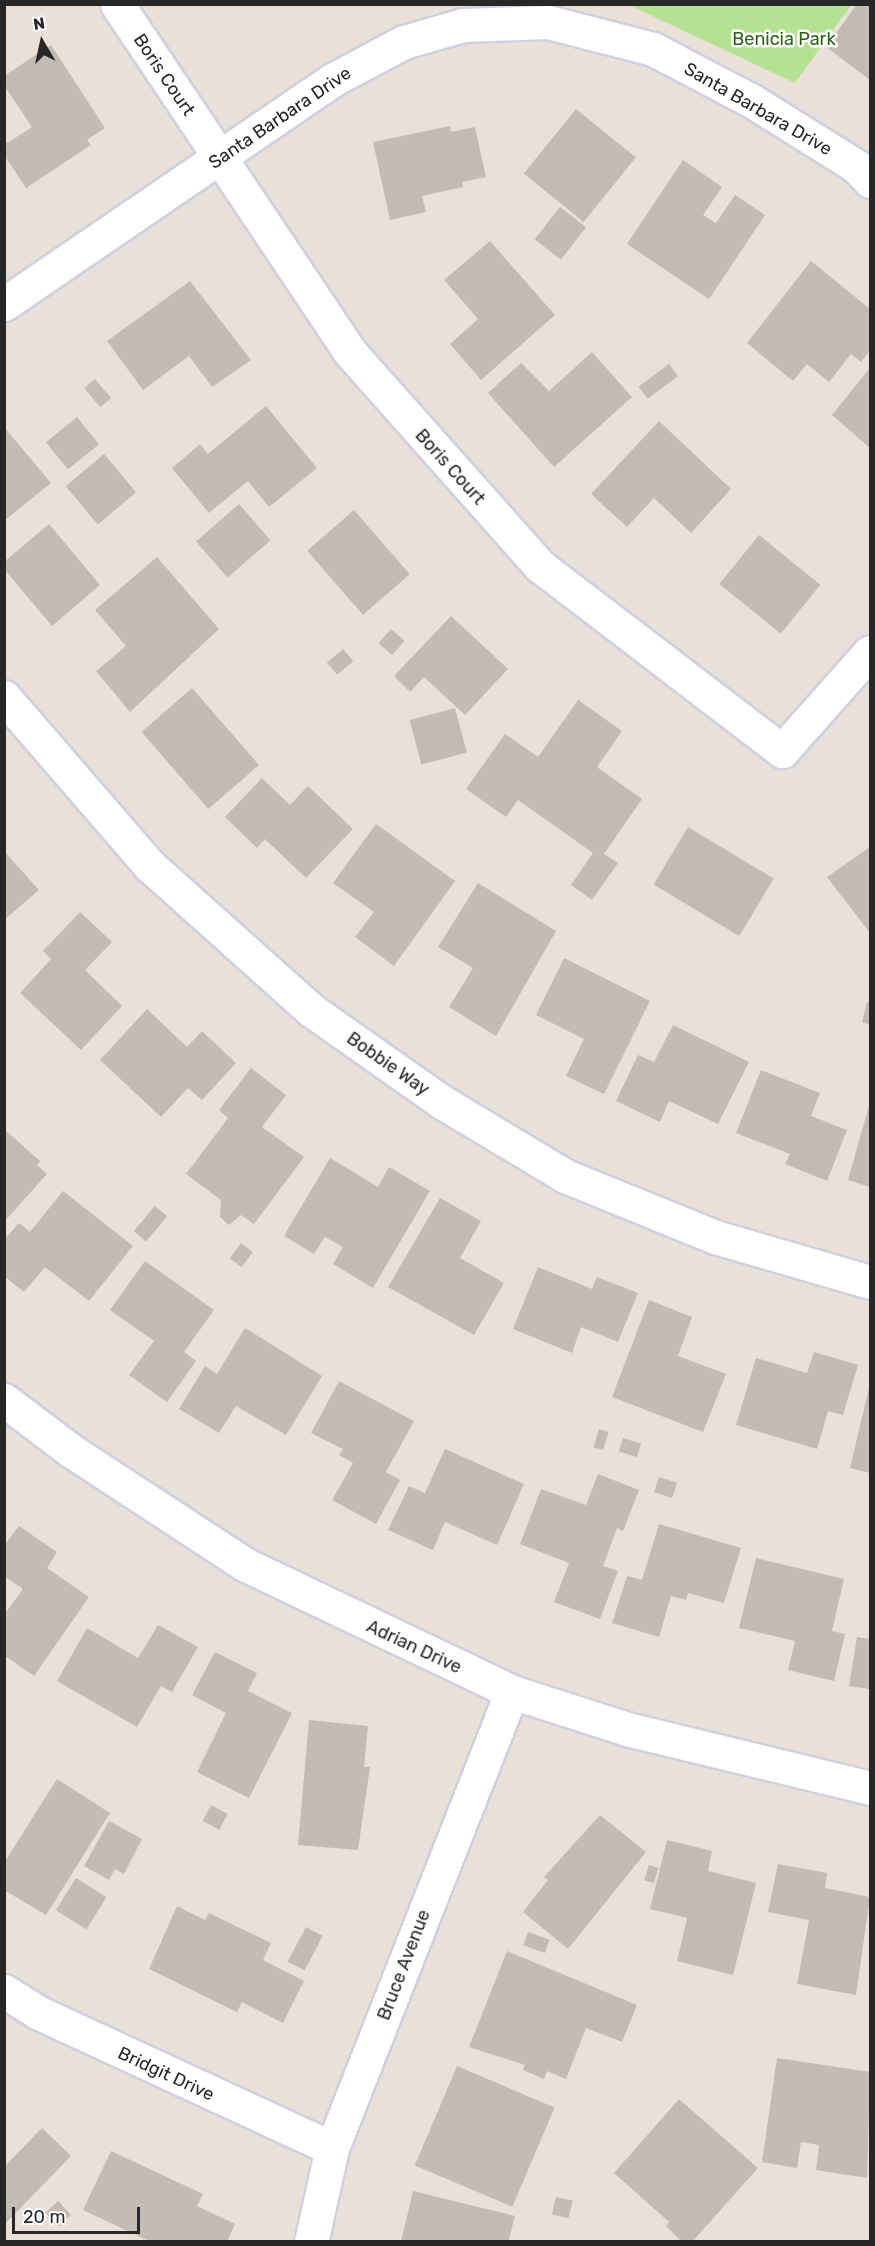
<!DOCTYPE html>
<style>
body{margin:0}
#map{position:relative;width:875px;height:2246px;overflow:hidden;background:#eae0d7;font-family:Rubik,sans-serif}
div>[style]{position:absolute}
.green>*{inset:0;background:#b4e292}
.building>*{inset:0;background:#c2bcb3;transform-origin:0 0}
.roads{filter:drop-shadow(2px 0 #cdd2e1) drop-shadow(-2px 0 #cdd2e1) drop-shadow(0 2px #cdd2e1) drop-shadow(0 -2px #cdd2e1)}
.minor>*{height:33px;margin:-16.5px;padding:0 16.5px;transform-origin:16.5px;border-radius:16.5px;background:#fff}
.tertiary>*{height:33px;margin:-16.5px;padding:0 16.5px;transform-origin:16.5px;border-radius:16.5px;background:#fff}
span{translate:-50% -50%;white-space:nowrap;text-align:center;line-height:1.15;-webkit-text-stroke:5px #fff;paint-order:stroke}
.park-label{font-size:18px;color:#2d6318}
.street-label{font-size:18px;color:#272727}
.frame{position:absolute;inset:0;border:6px solid #272727;pointer-events:none}
.north{position:absolute;left:12px;top:12px;width:60px;height:60px;-webkit-text-stroke:4px #fff;paint-order:stroke;rotate:351deg;font-size:16px;font-weight:700;line-height:24px;text-align:center;color:#272727}
.north::after{content:'';display:block;margin:auto;width:21px;height:27px;background:#272727;clip-path:polygon(50% 0,100% 100%,50% 72%,0 100%)}
.scale{position:absolute;left:12px;top:2207px;width:128px;height:27px;box-sizing:border-box;border:3px solid #272727;border-top:0;padding-left:8px;font-size:18px;line-height:21px;white-space:nowrap;color:#272727;-webkit-text-stroke:4px #fff;paint-order:stroke}
</style>
<div id="map">
<div class="green">
<i style="clip-path:polygon(629px 5px,851px 4px,851px 5px,795px 83px)"></i>
</div>
<div class="building">
<i style="clip-path:polygon(857px 4px,870px 4px,870px 80px,826px 47px)"></i>
<i style="clip-path:polygon(51px 45px,105px 128px,87px 140px,91px 145px,26px 188px,4px 155px,4px 145px,32px 127px,4px 85px,4px 76px)"></i>
<i style="left:576px;top:109px;width:77px;height:83px;rotate:39deg"></i>
<i style="clip-path:polygon(450px 126px,451px 132px,475px 127px,486px 177px,462px 182px,463px 187px,422px 196px,426px 212px,390px 220px,373px 142px)"></i>
<i style="clip-path:polygon(683px 160px,722px 187px,703px 215px,716px 223px,735px 195px,765px 215px,709px 299px,627px 244px)"></i>
<i style="left:560px;top:207px;width:33px;height:41px;rotate:38deg"></i>
<i style="clip-path:polygon(490px 241px,555px 315px,481px 380px,450px 344px,478px 319px,444px 280px)"></i>
<i style="clip-path:polygon(811px 261px,870px 309px,870px 350px,861px 362px,851px 354px,829px 382px,807px 364px,793px 381px,747px 343px)"></i>
<i style="clip-path:polygon(190px 281px,251px 360px,212px 387px,189px 356px,143px 390px,107px 341px)"></i>
<i style="clip-path:polygon(592px 352px,632px 397px,554px 467px,488px 393px,521px 363px,549px 391px)"></i>
<i style="left:669px;top:364px;width:15px;height:38px;rotate:53deg"></i>
<i style="clip-path:polygon(870px 368px,870px 448px,832px 415px)"></i>
<i style="left:95px;top:379px;width:25px;height:14px;rotate:50deg"></i>
<i style="clip-path:polygon(266px 406px,317px 468px,269px 507px,248px 481px,209px 513px,172px 468px,200px 444px,208px 454px)"></i>
<i style="left:77px;top:417px;width:35px;height:40px;rotate:51deg"></i>
<i style="clip-path:polygon(659px 421px,731px 489px,691px 533px,654px 498px,627px 527px,591px 494px)"></i>
<i style="clip-path:polygon(4px 427px,51px 483px,4px 521px)"></i>
<i style="left:104px;top:454px;width:50px;height:50px;rotate:50deg"></i>
<i style="left:239px;top:504px;width:48px;height:57px;rotate:49deg"></i>
<i style="left:354px;top:510px;width:85px;height:62px;rotate:49deg"></i>
<i style="clip-path:polygon(49px 524px,100px 585px,52px 626px,4px 569px,4px 562px)"></i>
<i style="left:759px;top:535px;width:79px;height:63px;rotate:39deg"></i>
<i style="clip-path:polygon(157px 557px,219px 629px,130px 712px,96px 671px,126px 646px,95px 610px)"></i>
<i style="clip-path:polygon(451px 616px,508px 669px,465px 715px,424px 677px,410px 692px,394px 676px)"></i>
<i style="left:391px;top:629px;width:18px;height:19px;rotate:41deg"></i>
<i style="left:343px;top:649px;width:16px;height:21px;rotate:50deg"></i>
<i style="left:192px;top:688px;width:102px;height:67px;rotate:49deg"></i>
<i style="clip-path:polygon(578px 700px,622px 731px,597px 767px,642px 799px,604px 854px,618px 863px,592px 900px,571px 885px,593px 853px,518px 800px,506px 817px,466px 789px,505px 734px,538px 757px)"></i>
<i style="left:455px;top:708px;width:46px;height:47px;rotate:75deg"></i>
<i style="clip-path:polygon(262px 778px,290px 805px,308px 786px,353px 829px,306px 878px,265px 839px,257px 848px,225px 817px)"></i>
<i style="clip-path:polygon(376px 824px,455px 881px,394px 966px,355px 937px,374px 912px,333px 883px)"></i>
<i style="left:688px;top:827px;width:100px;height:67px;rotate:31deg"></i>
<i style="clip-path:polygon(870px 847px,870px 933px,827px 877px)"></i>
<i style="clip-path:polygon(4px 851px,39px 890px,4px 920px)"></i>
<i style="clip-path:polygon(478px 883px,556px 931px,496px 1036px,449px 1007px,473px 968px,438px 947px)"></i>
<i style="clip-path:polygon(80px 912px,112px 942px,85px 970px,122px 1006px,81px 1050px,20px 993px,51px 959px,43px 951px)"></i>
<i style="clip-path:polygon(564px 958px,650px 1001px,604px 1094px,566px 1076px,584px 1039px,536px 1015px)"></i>
<i style="clip-path:polygon(867px 1002px,870px 1003px,870px 1025px,862px 1022px)"></i>
<i style="clip-path:polygon(147px 1009px,187px 1047px,202px 1031px,236px 1063px,202px 1100px,188px 1088px,161px 1117px,100px 1060px)"></i>
<i style="clip-path:polygon(673px 1025px,749px 1062px,718px 1124px,669px 1101px,660px 1122px,616px 1101px,638px 1055px,654px 1062px)"></i>
<i style="clip-path:polygon(251px 1068px,286px 1095px,262px 1127px,304px 1157px,254px 1224px,241px 1215px,229px 1225px,220px 1217px,221px 1200px,186px 1174px,228px 1118px,219px 1110px)"></i>
<i style="clip-path:polygon(761px 1070px,820px 1093px,811px 1116px,847px 1130px,827px 1181px,785px 1164px,790px 1154px,736px 1133px)"></i>
<i style="clip-path:polygon(870px 1102px,870px 1187px,848px 1180px)"></i>
<i style="clip-path:polygon(4px 1129px,40px 1161px,37px 1165px,47px 1174px,4px 1222px)"></i>
<i style="clip-path:polygon(330px 1158px,378px 1187px,389px 1167px,430px 1191px,373px 1288px,333px 1264px,343px 1247px,325px 1237px,314px 1254px,284px 1236px)"></i>
<i style="clip-path:polygon(63px 1191px,133px 1246px,89px 1301px,45px 1267px,24px 1292px,4px 1276px,4px 1240px,19px 1223px,30px 1232px)"></i>
<i style="clip-path:polygon(440px 1198px,481px 1221px,460px 1258px,504px 1283px,474px 1335px,388px 1287px)"></i>
<i style="left:155px;top:1206px;width:16px;height:33px;rotate:40deg"></i>
<i style="left:241px;top:1243px;width:15px;height:19px;rotate:37deg"></i>
<i style="clip-path:polygon(145px 1261px,214px 1310px,184px 1352px,196px 1361px,167px 1402px,129px 1375px,154px 1341px,110px 1310px)"></i>
<i style="clip-path:polygon(538px 1267px,592px 1289px,597px 1277px,638px 1293px,618px 1342px,581px 1327px,572px 1353px,513px 1329px)"></i>
<i style="clip-path:polygon(649px 1300px,692px 1317px,678px 1356px,726px 1374px,703px 1432px,612px 1397px)"></i>
<i style="clip-path:polygon(245px 1328px,322px 1376px,286px 1435px,236px 1406px,219px 1433px,179px 1409px,205px 1366px,217px 1374px)"></i>
<i style="clip-path:polygon(814px 1352px,858px 1365px,843px 1415px,828px 1411px,817px 1449px,736px 1425px,756px 1358px,807px 1373px)"></i>
<i style="clip-path:polygon(339px 1381px,414px 1421px,386px 1472px,400px 1480px,376px 1524px,332px 1500px,353px 1463px,339px 1455px,343px 1449px,311px 1433px)"></i>
<i style="clip-path:polygon(870px 1384px,870px 1473px,850px 1468px)"></i>
<i style="left:599px;top:1429px;width:10px;height:19px;rotate:17deg"></i>
<i style="left:623px;top:1438px;width:19px;height:14px;rotate:18deg"></i>
<i style="clip-path:polygon(445px 1449px,524px 1484px,497px 1545px,445px 1522px,433px 1550px,388px 1530px,409px 1486px,425px 1493px)"></i>
<i style="clip-path:polygon(598px 1474px,639px 1490px,623px 1531px,617px 1528px,603px 1566px,618px 1571px,600px 1619px,554px 1602px,569px 1563px,520px 1544px,541px 1489px,586px 1505px)"></i>
<i style="left:659px;top:1477px;width:19px;height:16px;rotate:18deg"></i>
<i style="clip-path:polygon(659px 1524px,741px 1548px,724px 1603px,688px 1593px,686px 1600px,671px 1596px,659px 1637px,612px 1623px,627px 1576px,642px 1580px)"></i>
<i style="clip-path:polygon(19px 1526px,57px 1552px,47px 1568px,89px 1597px,34px 1676px,4px 1655px,4px 1615px,23px 1589px,4px 1576px,4px 1546px)"></i>
<i style="clip-path:polygon(756px 1558px,844px 1579px,832px 1631px,845px 1634px,834px 1681px,788px 1670px,795px 1641px,739px 1628px)"></i>
<i style="clip-path:polygon(158px 1625px,198px 1647px,172px 1692px,161px 1686px,137px 1727px,57px 1681px,87px 1628px,138px 1658px)"></i>
<i style="clip-path:polygon(857px 1637px,870px 1639px,870px 1689px,849px 1686px)"></i>
<i style="clip-path:polygon(215px 1652px,257px 1673px,248px 1691px,292px 1713px,249px 1798px,197px 1772px,226px 1713px,192px 1695px)"></i>
<i style="clip-path:polygon(309px 1720px,368px 1726px,364px 1767px,370px 1767px,358px 1850px,298px 1845px)"></i>
<i style="clip-path:polygon(57px 1779px,110px 1813px,46px 1915px,4px 1890px,4px 1863px)"></i>
<i style="left:211px;top:1805px;width:19px;height:18px;rotate:28deg"></i>
<i style="clip-path:polygon(600px 1815px,646px 1852px,568px 1949px,523px 1912px,548px 1880px,544px 1877px)"></i>
<i style="clip-path:polygon(109px 1821px,142px 1839px,124px 1874px,115px 1869px,109px 1880px,84px 1866px)"></i>
<i style="clip-path:polygon(667px 1840px,712px 1851px,708px 1871px,756px 1883px,733px 1975px,677px 1961px,687px 1918px,650px 1909px)"></i>
<i style="clip-path:polygon(778px 1864px,827px 1873px,825px 1888px,870px 1897px,856px 1995px,797px 1984px,809px 1920px,768px 1912px)"></i>
<i style="left:649px;top:1865px;width:10px;height:16px;rotate:17deg"></i>
<i style="left:76px;top:1878px;width:36px;height:38px;rotate:32deg"></i>
<i style="clip-path:polygon(177px 1906px,205px 1920px,209px 1913px,271px 1943px,263px 1960px,304px 1981px,283px 2023px,242px 2002px,237px 2012px,149px 1969px)"></i>
<i style="left:306px;top:1927px;width:19px;height:39px;rotate:28deg"></i>
<i style="left:528px;top:1932px;width:23px;height:14px;rotate:20deg"></i>
<i style="clip-path:polygon(507px 1951px,637px 2005px,622px 2042px,586px 2028px,566px 2079px,547px 2071px,544px 2079px,523px 2070px,525px 2065px,469px 2047px)"></i>
<i style="clip-path:polygon(777px 2058px,870px 2072px,867px 2178px,816px 2170px,819px 2145px,801px 2142px,797px 2168px,762px 2162px)"></i>
<i style="left:457px;top:2066px;width:106px;height:108px;rotate:23deg"></i>
<i style="clip-path:polygon(679px 2099px,758px 2168px,692px 2242px,682px 2242px,666px 2226px,669px 2222px,614px 2173px)"></i>
<i style="clip-path:polygon(42px 2128px,71px 2156px,4px 2225px,4px 2167px)"></i>
<i style="clip-path:polygon(111px 2151px,203px 2194px,197px 2206px,235px 2224px,227px 2242px,151px 2242px,83px 2210px)"></i>
<i style="clip-path:polygon(413px 2191px,515px 2216px,508px 2242px,401px 2242px)"></i>
<i style="left:556px;top:2197px;width:17px;height:18px;rotate:13deg"></i>
<i style="left:58px;top:2201px;width:19px;height:17px;rotate:47deg"></i>
</div>
<div class="roads">
<div class="minor">
<i style="left:117px;top:4px;width:417px;rotate:56.2deg"></i>
<i style="left:349px;top:351px;width:288px;rotate:48.4deg"></i>
<i style="left:540px;top:566px;width:305px;rotate:37.4deg"></i>
<i style="left:782px;top:751px;width:132px;rotate:-48.4deg"></i>
<i style="left:4px;top:304px;width:399px;rotate:-34.3deg"></i>
<i style="left:334px;top:79px;width:79px;rotate:-27.9deg"></i>
<i style="left:404px;top:42px;width:61px;rotate:-16.1deg"></i>
<i style="left:463px;top:25px;width:85px;rotate:-2deg"></i>
<i style="left:548px;top:22px;width:108px;rotate:14.4deg"></i>
<i style="left:653px;top:49px;width:112px;rotate:27.7deg"></i>
<i style="left:752px;top:101px;width:123px;rotate:32deg"></i>
<i style="left:856px;top:166px;width:21px;rotate:47deg"></i>
<i style="left:4px;top:697px;width:222px;rotate:49.2deg"></i>
<i style="left:149px;top:865px;width:217px;rotate:41.8deg"></i>
<i style="left:311px;top:1010px;width:160px;rotate:35.1deg"></i>
<i style="left:442px;top:1102px;width:144px;rotate:31deg"></i>
<i style="left:565px;top:1176px;width:162px;rotate:22.1deg"></i>
<i style="left:715px;top:1237px;width:161px;rotate:16.2deg"></i>
<i style="left:4px;top:1991px;width:39px;rotate:32deg"></i>
<i style="left:37px;top:2012px;width:325px;rotate:24.8deg"></i>
<i style="left:311px;top:2242px;width:96px;rotate:-77.4deg"></i>
<i style="left:332px;top:2148px;width:490px;rotate:-68.5deg"></i>
</div>
<div class="tertiary">
<i style="left:4px;top:1400px;width:83px;rotate:37.1deg"></i>
<i style="left:70px;top:1450px;width:208px;rotate:33.2deg"></i>
<i style="left:244px;top:1564px;width:297px;rotate:25.5deg"></i>
<i style="left:512px;top:1692px;width:121px;rotate:17.8deg"></i>
<i style="left:627px;top:1729px;width:250px;rotate:13.6deg"></i>
</div>
</div>
<div class="park-label">
<span style="left:784px;top:39px">Benicia Park</span>
</div>
<div class="street-label">
<span style="left:164px;top:75px;rotate:56deg">Boris Court</span>
<span style="left:758px;top:109px;rotate:30deg">Santa Barbara Drive</span>
<span style="left:280px;top:118px;rotate:-34deg">Santa Barbara Drive</span>
<span style="left:450px;top:467px;rotate:48deg">Boris Court</span>
<span style="left:388px;top:1064px;rotate:35deg">Bobbie Way</span>
<span style="left:414px;top:1647px;rotate:25deg">Adrian Drive</span>
<span style="left:404px;top:1965px;rotate:-69deg">Bruce Avenue</span>
<span style="left:166px;top:2074px;rotate:25deg">Bridgit Drive</span>
</div>
<div class="frame"></div>
<div class="north">N</div>
<div class="scale">20 m</div>
</div>
